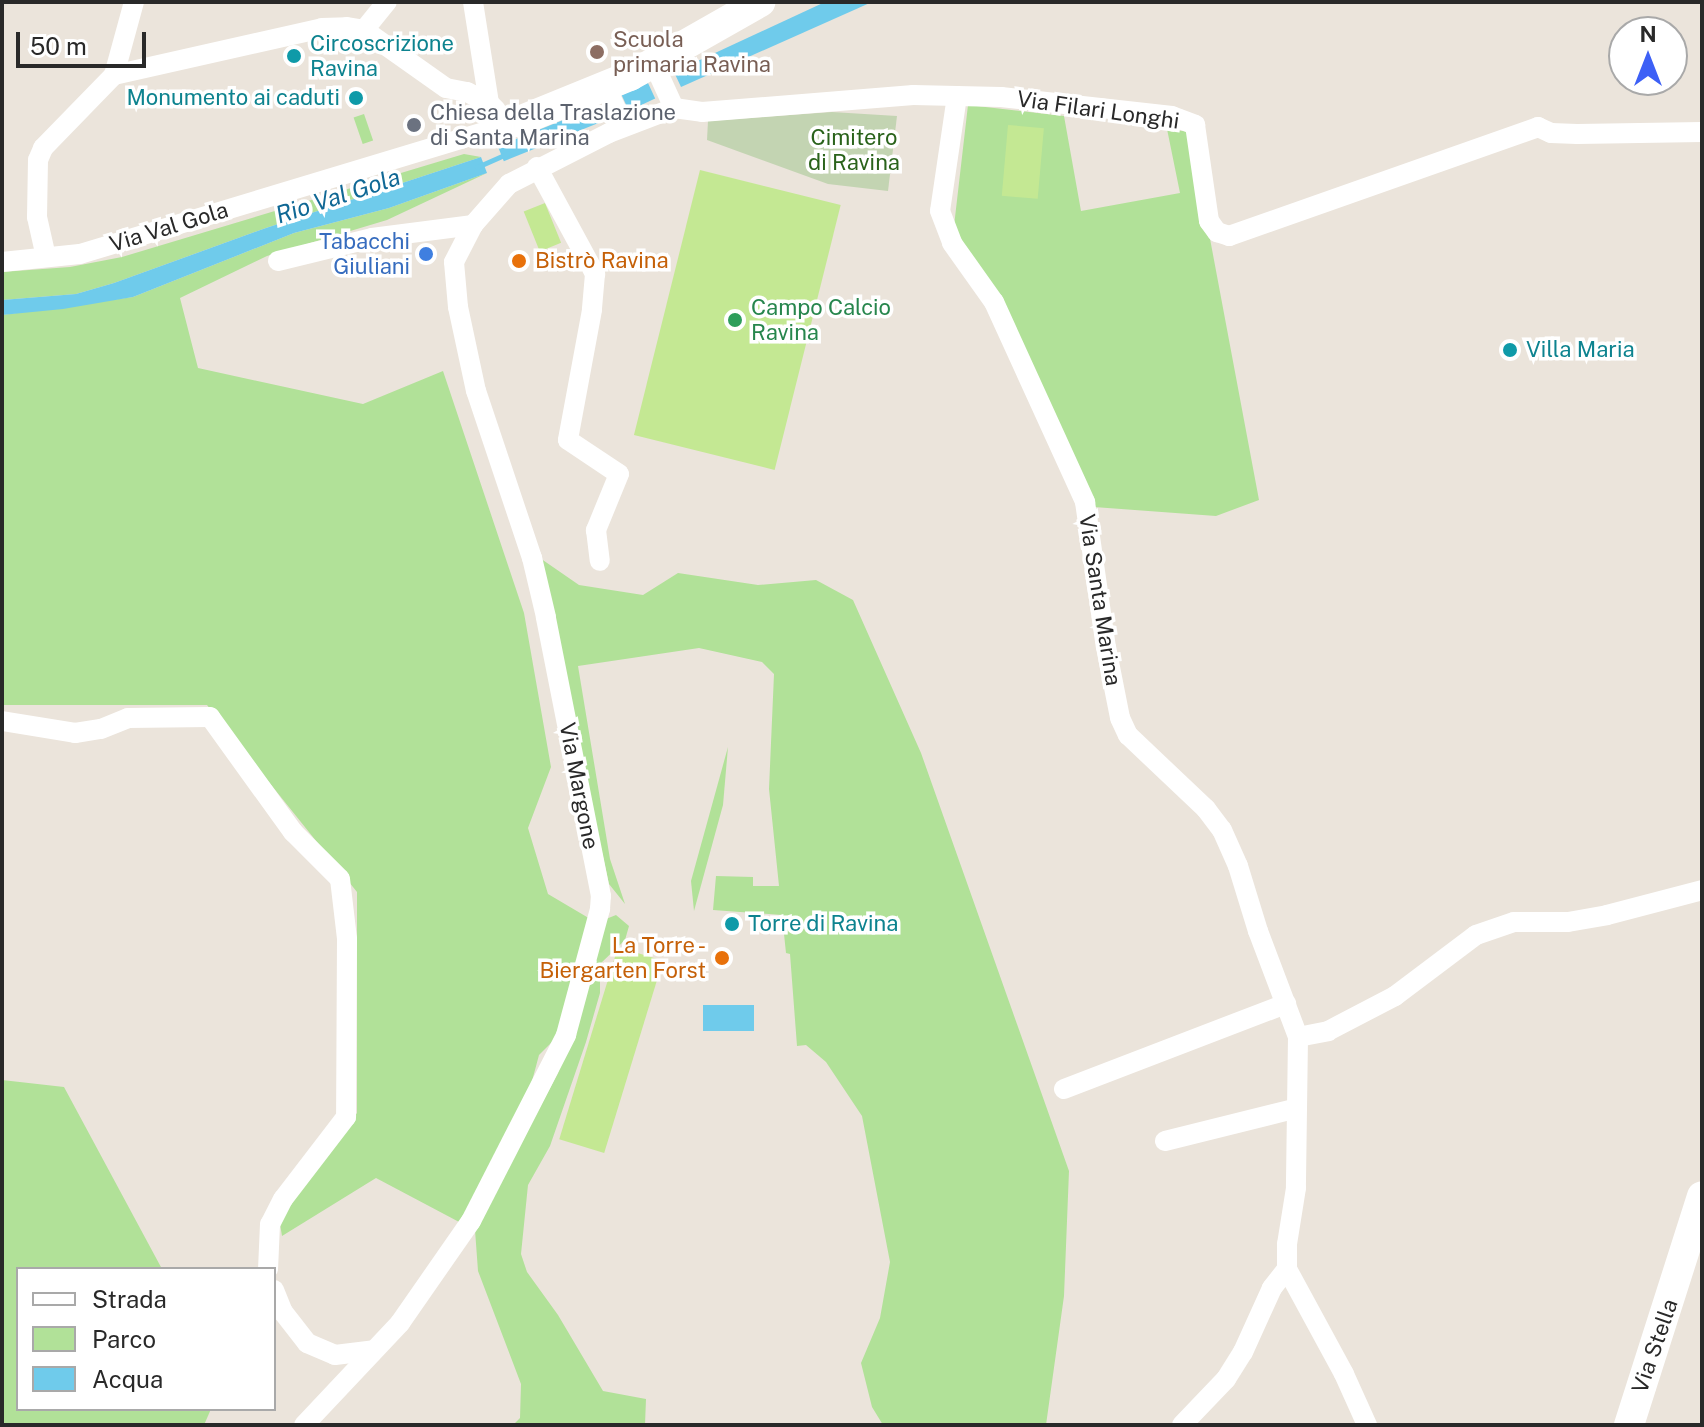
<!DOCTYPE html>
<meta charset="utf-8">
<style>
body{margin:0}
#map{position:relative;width:1704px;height:1427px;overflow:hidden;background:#ebe4db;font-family:"Public Sans",sans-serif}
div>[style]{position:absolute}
.green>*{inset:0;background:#b1e198;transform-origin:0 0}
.cemetery>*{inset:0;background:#c3d4b2}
.pitch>*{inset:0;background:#c4e893;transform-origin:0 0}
.water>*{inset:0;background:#6fcbeb;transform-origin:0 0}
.stream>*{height:5px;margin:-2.5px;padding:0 2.5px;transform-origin:2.5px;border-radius:2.5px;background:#6fcbeb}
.street>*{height:20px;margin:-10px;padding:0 10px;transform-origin:10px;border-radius:10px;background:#fff}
.secondary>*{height:30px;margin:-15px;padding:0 15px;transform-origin:15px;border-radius:15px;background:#fff}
.dots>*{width:22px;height:22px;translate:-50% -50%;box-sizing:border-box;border:4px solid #fff;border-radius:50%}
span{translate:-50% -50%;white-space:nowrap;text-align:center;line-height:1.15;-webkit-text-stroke:7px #fff;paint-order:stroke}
.education-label{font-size:22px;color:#785e54}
.left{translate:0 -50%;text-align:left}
.culture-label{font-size:22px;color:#0d838f}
.right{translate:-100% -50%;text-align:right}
.street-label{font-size:22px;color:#292929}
.worship-label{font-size:22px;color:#5b616d}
.park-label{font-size:22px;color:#2a631b}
.shop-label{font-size:22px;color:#366cbe}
.food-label{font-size:22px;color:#c56008}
.leisure-label{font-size:22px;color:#27864d}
.water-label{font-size:24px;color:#106895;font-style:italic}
.frame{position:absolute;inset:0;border:4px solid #292929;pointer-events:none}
.legend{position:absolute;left:16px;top:1267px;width:260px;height:144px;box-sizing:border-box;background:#fff;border:2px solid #a9a9a9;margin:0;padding:10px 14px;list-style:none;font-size:24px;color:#292929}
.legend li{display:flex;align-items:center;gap:16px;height:40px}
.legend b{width:40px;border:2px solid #a9a9a9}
.north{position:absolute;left:1608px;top:16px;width:80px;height:80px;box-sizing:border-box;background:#fff;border:2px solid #a9a9a9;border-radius:50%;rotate:0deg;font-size:22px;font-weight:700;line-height:32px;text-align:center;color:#292929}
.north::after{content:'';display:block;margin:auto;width:28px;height:36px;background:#3d60f6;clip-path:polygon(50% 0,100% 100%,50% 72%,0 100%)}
.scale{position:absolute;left:16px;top:32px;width:130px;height:36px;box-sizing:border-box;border:4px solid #292929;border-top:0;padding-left:10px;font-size:24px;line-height:28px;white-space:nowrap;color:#292929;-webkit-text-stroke:6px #fff;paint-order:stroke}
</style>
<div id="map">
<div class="green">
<i style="clip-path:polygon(968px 105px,1064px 116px,1081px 211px,1180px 193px,1167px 129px,1190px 132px,1259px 500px,1216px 516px,1094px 507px,954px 226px)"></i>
<i style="left:364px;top:114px;width:28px;height:11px;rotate:71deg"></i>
<i style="clip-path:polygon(464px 154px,481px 157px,266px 228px,114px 283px,76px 294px,2px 300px,2px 272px,70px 267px,122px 257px)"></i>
<i style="clip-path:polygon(487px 173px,387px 220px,267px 256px,180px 298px,198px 368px,363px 404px,443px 371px,524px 613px,551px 767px,528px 828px,548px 894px,592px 920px,561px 1033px,539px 1055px,524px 1111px,461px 1223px,376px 1178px,282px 1236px,280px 1224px,288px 1202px,357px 1113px,357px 892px,207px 705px,2px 705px,2px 315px,133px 297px,294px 233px,389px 208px)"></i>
<i style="clip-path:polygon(537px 556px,579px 585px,643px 595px,678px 573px,758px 585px,816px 580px,853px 600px,921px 753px,1069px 1171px,1064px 1296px,1046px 1425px,883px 1425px,872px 1407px,861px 1363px,880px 1318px,890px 1262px,862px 1116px,826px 1062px,806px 1045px,797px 1046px,790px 954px,786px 953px,782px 915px,713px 910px,716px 876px,753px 877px,753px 886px,779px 886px,769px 789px,774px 674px,762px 662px,699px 648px,578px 666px,610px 859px,625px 904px,609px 884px)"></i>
<i style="clip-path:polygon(728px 747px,723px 805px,694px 911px,691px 881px)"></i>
<i style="clip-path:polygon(616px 915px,629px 926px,625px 940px,600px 964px,600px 993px,586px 1042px,550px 1146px,528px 1185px,521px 1254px,527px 1272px,558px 1315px,603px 1391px,646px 1399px,645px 1425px,513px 1425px,520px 1418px,521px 1384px,478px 1271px,475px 1230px,558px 1073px,606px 919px)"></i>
<i style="clip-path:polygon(2px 1080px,64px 1087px,162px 1269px,18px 1269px,18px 1409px,211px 1409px,204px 1425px,2px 1425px)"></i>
</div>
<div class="cemetery">
<i style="clip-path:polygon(832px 112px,897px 116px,888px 191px,828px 184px,707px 140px,708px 121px)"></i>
</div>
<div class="pitch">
<i style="left:1008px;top:125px;width:36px;height:71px;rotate:5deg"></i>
<i style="left:700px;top:170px;width:145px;height:273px;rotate:14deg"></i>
<i style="left:545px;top:203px;width:43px;height:23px;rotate:68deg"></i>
<i style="left:618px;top:947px;width:47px;height:201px;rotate:17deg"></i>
</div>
<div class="water">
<i style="clip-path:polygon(825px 2px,872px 2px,681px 87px,674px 72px)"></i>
<i style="left:648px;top:83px;width:17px;height:29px;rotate:65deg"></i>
<i style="left:598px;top:106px;width:16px;height:108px;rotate:68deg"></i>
<i style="clip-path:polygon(481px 157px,487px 173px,389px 208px,294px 233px,133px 297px,63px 309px,2px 315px,2px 300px,76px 294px,114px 283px,266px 228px)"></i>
<i style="left:703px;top:1005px;width:51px;height:26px"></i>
</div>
<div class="stream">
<i style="left:477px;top:167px;width:34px;rotate:-24deg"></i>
</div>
<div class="street">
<i style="left:473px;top:2px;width:102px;rotate:81deg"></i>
<i style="left:489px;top:103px;width:10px;rotate:45deg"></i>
<i style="left:364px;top:30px;width:36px;rotate:-51deg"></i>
<i style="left:654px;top:64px;width:48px;rotate:65.6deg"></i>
<i style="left:114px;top:75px;width:76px;rotate:-74.7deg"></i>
<i style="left:606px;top:87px;width:43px;rotate:65.2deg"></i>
<i style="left:957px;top:96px;width:116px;rotate:98.4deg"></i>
<i style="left:940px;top:211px;width:34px;rotate:69deg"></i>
<i style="left:952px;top:243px;width:72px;rotate:54.6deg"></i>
<i style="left:994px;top:302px;width:220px;rotate:65.5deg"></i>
<i style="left:1085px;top:502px;width:147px;rotate:81.8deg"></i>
<i style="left:1106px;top:647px;width:72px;rotate:78.8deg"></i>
<i style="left:1120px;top:718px;width:19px;rotate:65deg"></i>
<i style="left:1128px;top:735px;width:108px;rotate:43.5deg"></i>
<i style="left:1206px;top:809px;width:26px;rotate:53deg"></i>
<i style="left:1222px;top:830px;width:39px;rotate:66deg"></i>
<i style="left:1238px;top:866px;width:68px;rotate:72.9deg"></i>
<i style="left:1258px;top:931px;width:113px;rotate:69.3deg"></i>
<i style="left:1298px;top:1037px;width:151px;rotate:90.8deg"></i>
<i style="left:1296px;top:1188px;width:57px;rotate:99.1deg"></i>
<i style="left:1287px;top:1244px;width:25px;rotate:90deg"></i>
<i style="left:1287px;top:1269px;width:119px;rotate:61.5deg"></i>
<i style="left:1344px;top:1374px;width:56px;rotate:65.7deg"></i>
<i style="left:537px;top:167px;width:122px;rotate:61.5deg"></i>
<i style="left:595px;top:274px;width:36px;rotate:95deg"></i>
<i style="left:592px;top:310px;width:132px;rotate:100.5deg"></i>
<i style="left:568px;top:440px;width:61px;rotate:33.7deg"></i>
<i style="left:619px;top:474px;width:61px;rotate:112.3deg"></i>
<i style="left:596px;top:530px;width:31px;rotate:83deg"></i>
<i style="left:46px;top:257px;width:41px;rotate:-102.7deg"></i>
<i style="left:37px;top:217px;width:57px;rotate:-89deg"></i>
<i style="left:38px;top:160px;width:13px;rotate:-67deg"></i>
<i style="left:43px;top:148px;width:102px;rotate:-45.8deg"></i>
<i style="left:114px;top:75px;width:213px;rotate:-12.7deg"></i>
<i style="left:322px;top:28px;width:25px;rotate:-2deg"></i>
<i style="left:347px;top:27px;width:17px;rotate:10deg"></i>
<i style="left:364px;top:30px;width:100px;rotate:35.3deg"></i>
<i style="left:446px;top:88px;width:21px;rotate:11deg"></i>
<i style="left:467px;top:92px;width:25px;rotate:27deg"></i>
<i style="left:278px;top:261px;width:97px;rotate:-13.7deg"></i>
<i style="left:372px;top:238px;width:102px;rotate:-7.3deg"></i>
<i style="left:2px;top:262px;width:78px;rotate:-5.9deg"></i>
<i style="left:80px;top:254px;width:457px;rotate:-16.8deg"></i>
<i style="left:2px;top:721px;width:74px;rotate:9.3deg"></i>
<i style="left:75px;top:733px;width:26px;rotate:-9deg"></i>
<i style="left:101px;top:729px;width:29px;rotate:-22deg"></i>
<i style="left:128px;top:718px;width:82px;rotate:-0.7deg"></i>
<i style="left:210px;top:717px;width:142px;rotate:54.2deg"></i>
<i style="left:293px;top:832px;width:66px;rotate:45deg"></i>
<i style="left:340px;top:879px;width:60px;rotate:83.3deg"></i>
<i style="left:347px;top:939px;width:178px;rotate:90.3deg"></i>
<i style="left:346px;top:1117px;width:103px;rotate:127.5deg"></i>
<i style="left:283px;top:1199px;width:28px;rotate:117deg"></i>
<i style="left:270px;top:1224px;width:45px;rotate:92.5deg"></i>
<i style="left:1298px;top:1037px;width:31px;rotate:-11deg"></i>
<i style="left:1328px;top:1031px;width:76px;rotate:-27.6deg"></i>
<i style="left:1395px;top:996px;width:101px;rotate:-37deg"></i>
<i style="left:1476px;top:935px;width:40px;rotate:-18.9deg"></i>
<i style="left:1514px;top:922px;width:54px"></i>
<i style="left:1568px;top:922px;width:40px;rotate:-10deg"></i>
<i style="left:1607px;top:915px;width:98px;rotate:-14.7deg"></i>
<i style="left:1064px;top:1089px;width:238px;rotate:-21deg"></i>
<i style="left:1165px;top:1141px;width:136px;rotate:-14deg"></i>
<i style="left:274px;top:1290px;width:24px;rotate:68deg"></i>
<i style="left:283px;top:1312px;width:39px;rotate:52deg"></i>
<i style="left:307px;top:1343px;width:30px;rotate:23deg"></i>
<i style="left:335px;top:1355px;width:39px;rotate:-7deg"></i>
<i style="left:304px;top:1425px;width:140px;rotate:-46.7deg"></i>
<i style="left:400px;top:1323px;width:124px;rotate:-55.2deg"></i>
<i style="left:471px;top:1221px;width:209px;rotate:-62.9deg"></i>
<i style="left:566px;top:1035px;width:131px;rotate:-74.9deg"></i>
<i style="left:600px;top:909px;width:13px;rotate:-86deg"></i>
<i style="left:601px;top:896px;width:284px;rotate:-101.2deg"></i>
<i style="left:546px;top:617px;width:61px;rotate:-103.3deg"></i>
<i style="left:532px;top:558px;width:176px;rotate:-108.5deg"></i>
<i style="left:476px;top:391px;width:86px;rotate:-102.1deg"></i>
<i style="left:458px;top:307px;width:45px;rotate:-95.1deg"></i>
<i style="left:454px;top:262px;width:42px;rotate:-62.8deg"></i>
<i style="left:473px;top:225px;width:55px;rotate:-48.7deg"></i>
<i style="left:509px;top:184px;width:112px;rotate:-27deg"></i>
<i style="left:609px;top:133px;width:70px;rotate:-21deg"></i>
<i style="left:674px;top:108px;width:28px;rotate:8deg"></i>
<i style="left:702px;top:112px;width:212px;rotate:-4.6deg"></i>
<i style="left:913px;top:95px;width:88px;rotate:1.3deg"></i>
<i style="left:1001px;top:97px;width:172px;rotate:6.3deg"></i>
<i style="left:1172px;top:116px;width:25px;rotate:21deg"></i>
<i style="left:1195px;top:125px;width:97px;rotate:81.7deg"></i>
<i style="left:1209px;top:221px;width:14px;rotate:54deg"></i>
<i style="left:1217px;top:232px;width:13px;rotate:18deg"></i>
<i style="left:1229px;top:236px;width:328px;rotate:-19.4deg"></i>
<i style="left:1538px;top:127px;width:14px;rotate:25deg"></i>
<i style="left:1551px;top:133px;width:26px;rotate:2deg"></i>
<i style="left:1577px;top:134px;width:125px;rotate:-0.9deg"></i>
<i style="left:1182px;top:1425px;width:64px;rotate:-46.3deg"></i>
<i style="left:1226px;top:1379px;width:32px;rotate:-58deg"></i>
<i style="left:1243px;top:1352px;width:70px;rotate:-65.6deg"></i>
<i style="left:1272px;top:1288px;width:24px;rotate:-52deg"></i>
</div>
<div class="secondary">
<i style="left:517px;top:122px;width:122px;rotate:-22.2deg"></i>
<i style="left:630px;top:76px;width:150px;rotate:-29.6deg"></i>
<i style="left:1629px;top:1425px;width:240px;rotate:-72.3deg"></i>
</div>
<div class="dots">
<i style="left:597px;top:52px;background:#8d6e63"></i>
<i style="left:294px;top:56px;background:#0f9aa8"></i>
<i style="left:356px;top:98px;background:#0f9aa8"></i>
<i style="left:414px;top:125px;background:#6b7280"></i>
<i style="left:426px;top:254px;background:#3f7fe0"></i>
<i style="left:519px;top:261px;background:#e8710a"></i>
<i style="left:735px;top:320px;background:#2e9e5b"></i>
<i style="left:1510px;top:350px;background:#0f9aa8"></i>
<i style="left:732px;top:924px;background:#0f9aa8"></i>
<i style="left:722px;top:958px;background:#e8710a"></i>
</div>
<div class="education-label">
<span class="left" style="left:613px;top:52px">Scuola<br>primaria Ravina</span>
</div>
<div class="culture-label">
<span class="left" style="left:310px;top:56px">Circoscrizione<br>Ravina</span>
<span class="right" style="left:340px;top:98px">Monumento ai caduti</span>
<span class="left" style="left:1526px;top:350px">Villa Maria</span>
<span class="left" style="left:748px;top:924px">Torre di Ravina</span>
</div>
<div class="street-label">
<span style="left:1098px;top:110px;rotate:8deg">Via Filari Longhi</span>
<span style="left:169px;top:227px;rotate:-17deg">Via Val Gola</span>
<span style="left:1100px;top:600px;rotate:81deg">Via Santa Marina</span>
<span style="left:579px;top:786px;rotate:79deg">Via Margone</span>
<span style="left:1655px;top:1346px;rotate:-71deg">Via Stella</span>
</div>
<div class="worship-label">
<span class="left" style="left:430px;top:125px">Chiesa della Traslazione<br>di Santa Marina</span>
</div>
<div class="park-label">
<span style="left:854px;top:150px">Cimitero<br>di Ravina</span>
</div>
<div class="shop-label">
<span class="right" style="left:410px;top:254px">Tabacchi<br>Giuliani</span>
</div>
<div class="food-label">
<span class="left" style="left:535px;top:261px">Bistrò Ravina</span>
<span class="right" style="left:706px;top:958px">La Torre -<br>Biergarten Forst</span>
</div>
<div class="leisure-label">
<span class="left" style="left:751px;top:320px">Campo Calcio<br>Ravina</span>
</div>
<div class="water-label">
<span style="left:338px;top:196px;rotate:-18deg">Rio Val Gola</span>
</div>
<div class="frame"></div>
<ul class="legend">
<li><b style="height:10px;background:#fff"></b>Strada</li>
<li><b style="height:22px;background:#b1e198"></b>Parco</li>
<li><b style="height:22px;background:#6fcbeb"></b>Acqua</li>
</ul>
<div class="north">N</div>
<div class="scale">50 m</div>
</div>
